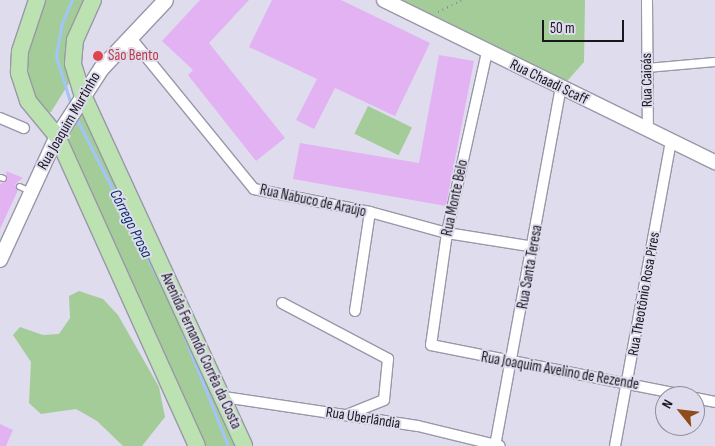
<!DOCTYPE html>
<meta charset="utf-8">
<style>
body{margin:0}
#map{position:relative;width:715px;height:446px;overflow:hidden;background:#dfdcee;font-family:"Sofia Sans Condensed",sans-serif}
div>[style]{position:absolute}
.green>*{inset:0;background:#a4cc99;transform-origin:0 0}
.stream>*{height:3px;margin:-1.5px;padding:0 1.5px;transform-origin:1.5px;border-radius:1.5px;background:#a2c5f9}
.building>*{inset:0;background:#e2b2f3}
.path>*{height:2px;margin-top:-1px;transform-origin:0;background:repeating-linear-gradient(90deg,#8b8996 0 1px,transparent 0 5px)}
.roads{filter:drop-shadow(1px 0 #9a97a8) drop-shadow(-1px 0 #9a97a8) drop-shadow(0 1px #9a97a8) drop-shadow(0 -1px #9a97a8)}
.service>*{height:5px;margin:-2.5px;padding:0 2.5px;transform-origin:2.5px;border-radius:2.5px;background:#fff}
.pedestrian>*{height:8px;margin:-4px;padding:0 4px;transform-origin:4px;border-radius:4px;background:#fff}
.minor>*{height:10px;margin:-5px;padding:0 5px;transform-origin:5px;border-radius:5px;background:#fff}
.tertiary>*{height:14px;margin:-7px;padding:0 7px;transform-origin:7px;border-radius:7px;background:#fff}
.secondary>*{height:15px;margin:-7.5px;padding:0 7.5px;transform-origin:7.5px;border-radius:7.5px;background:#fff}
.primary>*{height:16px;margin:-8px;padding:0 8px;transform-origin:8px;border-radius:8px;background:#bbe2b0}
.dots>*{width:14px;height:14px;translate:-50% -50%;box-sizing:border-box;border:2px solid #dfdcee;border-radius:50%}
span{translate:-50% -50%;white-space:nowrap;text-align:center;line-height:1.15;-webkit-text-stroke:4px #dfdcee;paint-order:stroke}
.health-label{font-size:15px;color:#be3a42}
.left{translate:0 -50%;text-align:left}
.street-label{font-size:15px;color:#19181e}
.water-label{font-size:16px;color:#073067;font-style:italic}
.north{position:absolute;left:655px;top:386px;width:50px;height:50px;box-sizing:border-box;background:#dfdcee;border:1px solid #908e9b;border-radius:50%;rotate:299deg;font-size:14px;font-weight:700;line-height:20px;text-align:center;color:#19181e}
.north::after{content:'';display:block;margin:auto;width:18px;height:22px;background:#8e4c1a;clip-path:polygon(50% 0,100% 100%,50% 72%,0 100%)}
.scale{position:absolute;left:542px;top:20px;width:82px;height:22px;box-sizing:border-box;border:2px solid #19181e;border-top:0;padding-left:6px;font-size:15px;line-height:18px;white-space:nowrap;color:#19181e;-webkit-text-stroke:4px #dfdcee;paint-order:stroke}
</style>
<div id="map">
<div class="green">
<i style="clip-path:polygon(42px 0,86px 0,71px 80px,51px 112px,43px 111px,34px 97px,24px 52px)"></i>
<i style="clip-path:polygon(384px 0,585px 0,584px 62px,561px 88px)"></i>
<i style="clip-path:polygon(82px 93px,244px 446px,197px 446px,57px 136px)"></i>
<i style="left:368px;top:106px;width:49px;height:31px;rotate:26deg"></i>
<i style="clip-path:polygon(79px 291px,103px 299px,118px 315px,159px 387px,165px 417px,142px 446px,123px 446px,97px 421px,76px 409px,41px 414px,29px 403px,31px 362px,13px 335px,20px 327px,43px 335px,59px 334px,70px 318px,69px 296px)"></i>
</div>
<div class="stream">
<i style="left:71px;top:105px;width:51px;rotate:-107deg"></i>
<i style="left:56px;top:56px;width:34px;rotate:-80deg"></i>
<i style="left:62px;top:23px;width:25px;rotate:-67deg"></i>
<i style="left:75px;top:116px;width:189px;rotate:62.9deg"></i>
<i style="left:183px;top:333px;width:122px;rotate:68.3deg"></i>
</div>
<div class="building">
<i style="clip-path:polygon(200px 0,249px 0,209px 43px,285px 138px,256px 161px,188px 75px,193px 70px,162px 41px)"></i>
<i style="clip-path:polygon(272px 0,341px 0,430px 43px,395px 116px,335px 88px,314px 129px,296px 120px,317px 79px,249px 47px)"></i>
<i style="clip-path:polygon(439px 55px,474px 61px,446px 206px,293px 179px,300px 143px,419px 163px)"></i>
<i style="clip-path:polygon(6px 171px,23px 178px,15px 184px,18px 190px,0 229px,0 184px,7px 180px)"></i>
<i style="clip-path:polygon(0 424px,13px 430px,6px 446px,0 446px)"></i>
</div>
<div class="path">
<i style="left:438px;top:12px;width:28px;rotate:-26deg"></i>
</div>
<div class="roads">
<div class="service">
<i style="left:0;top:177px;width:3px;rotate:18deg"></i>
<i style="left:19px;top:186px;width:12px;rotate:24deg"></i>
</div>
<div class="pedestrian">
<i style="left:647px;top:68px;width:68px;rotate:-5deg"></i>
</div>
<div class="minor">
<i style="left:647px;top:0;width:130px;rotate:89.6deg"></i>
<i style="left:130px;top:37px;width:196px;rotate:50.8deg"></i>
<i style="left:254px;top:189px;width:118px;rotate:11.2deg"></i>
<i style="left:370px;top:212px;width:80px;rotate:15.3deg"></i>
<i style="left:447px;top:233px;width:88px;rotate:9.1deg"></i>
<i style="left:487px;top:52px;width:185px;rotate:102.5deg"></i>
<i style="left:447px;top:233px;width:113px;rotate:98.1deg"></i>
<i style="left:431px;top:345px;width:262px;rotate:11.2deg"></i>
<i style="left:0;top:118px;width:26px;rotate:23deg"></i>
<i style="left:282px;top:303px;width:120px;rotate:27.8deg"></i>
<i style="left:388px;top:359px;width:41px;rotate:95.6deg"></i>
<i style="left:384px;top:400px;width:40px;rotate:158deg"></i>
<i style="left:355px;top:311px;width:100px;rotate:-81.4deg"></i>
<i style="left:224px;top:397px;width:196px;rotate:8.5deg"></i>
<i style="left:418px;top:426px;width:84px;rotate:13.7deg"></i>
<i style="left:695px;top:398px;width:20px;rotate:11deg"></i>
<i style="left:495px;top:446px;width:364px;rotate:-79.6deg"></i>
<i style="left:615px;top:446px;width:309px;rotate:-79.6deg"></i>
</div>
<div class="tertiary">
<i style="left:384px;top:0;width:369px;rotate:26.1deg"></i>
<i style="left:0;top:260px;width:136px;rotate:-65.3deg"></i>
</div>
<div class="secondary">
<i style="left:57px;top:136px;width:81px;rotate:-57.1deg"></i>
<i style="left:101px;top:68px;width:93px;rotate:-46.7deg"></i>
</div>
<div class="primary">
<i style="left:37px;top:0;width:54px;rotate:108.4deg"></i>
<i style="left:20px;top:51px;width:22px;rotate:93deg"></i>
<i style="left:19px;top:73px;width:29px;rotate:72deg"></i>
<i style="left:28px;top:101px;width:45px;rotate:50.4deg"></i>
<i style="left:57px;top:136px;width:340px;rotate:65.7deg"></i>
<i style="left:93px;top:0;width:44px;rotate:114.2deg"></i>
<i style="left:75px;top:40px;width:24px;rotate:95deg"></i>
<i style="left:73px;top:64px;width:30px;rotate:73deg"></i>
<i style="left:82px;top:93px;width:388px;rotate:65.3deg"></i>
</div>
</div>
<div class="dots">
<i style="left:98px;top:56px;background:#e0444e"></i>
</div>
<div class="health-label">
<span class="left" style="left:108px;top:56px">São Bento</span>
</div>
<div class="street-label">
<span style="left:647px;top:80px;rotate:-91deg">Rua Caioás</span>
<span style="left:549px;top:82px;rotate:26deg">Rua Chaadi Scaff</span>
<span style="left:69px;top:121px;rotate:-60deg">Rua Joaquim Murtinho</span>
<span style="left:455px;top:198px;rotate:-78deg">Rua Monte Belo</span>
<span style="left:313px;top:201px;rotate:12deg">Rua Nabuco de Araújo</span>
<span style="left:530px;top:267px;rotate:-80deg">Rua Santa Teresa</span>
<span style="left:644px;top:294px;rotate:-80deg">Rua Theotônio Rosa Pires</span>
<span style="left:201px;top:351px;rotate:65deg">Avenida Fernando Corrêa da Costa</span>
<span style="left:560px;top:371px;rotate:10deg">Rua Joaquim Avelino de Rezende</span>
<span style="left:363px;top:418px;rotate:9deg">Rua Uberlândia</span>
</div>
<div class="water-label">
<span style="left:130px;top:224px;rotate:63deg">Córrego Prosa</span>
</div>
<div class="north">N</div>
<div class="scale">50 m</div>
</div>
